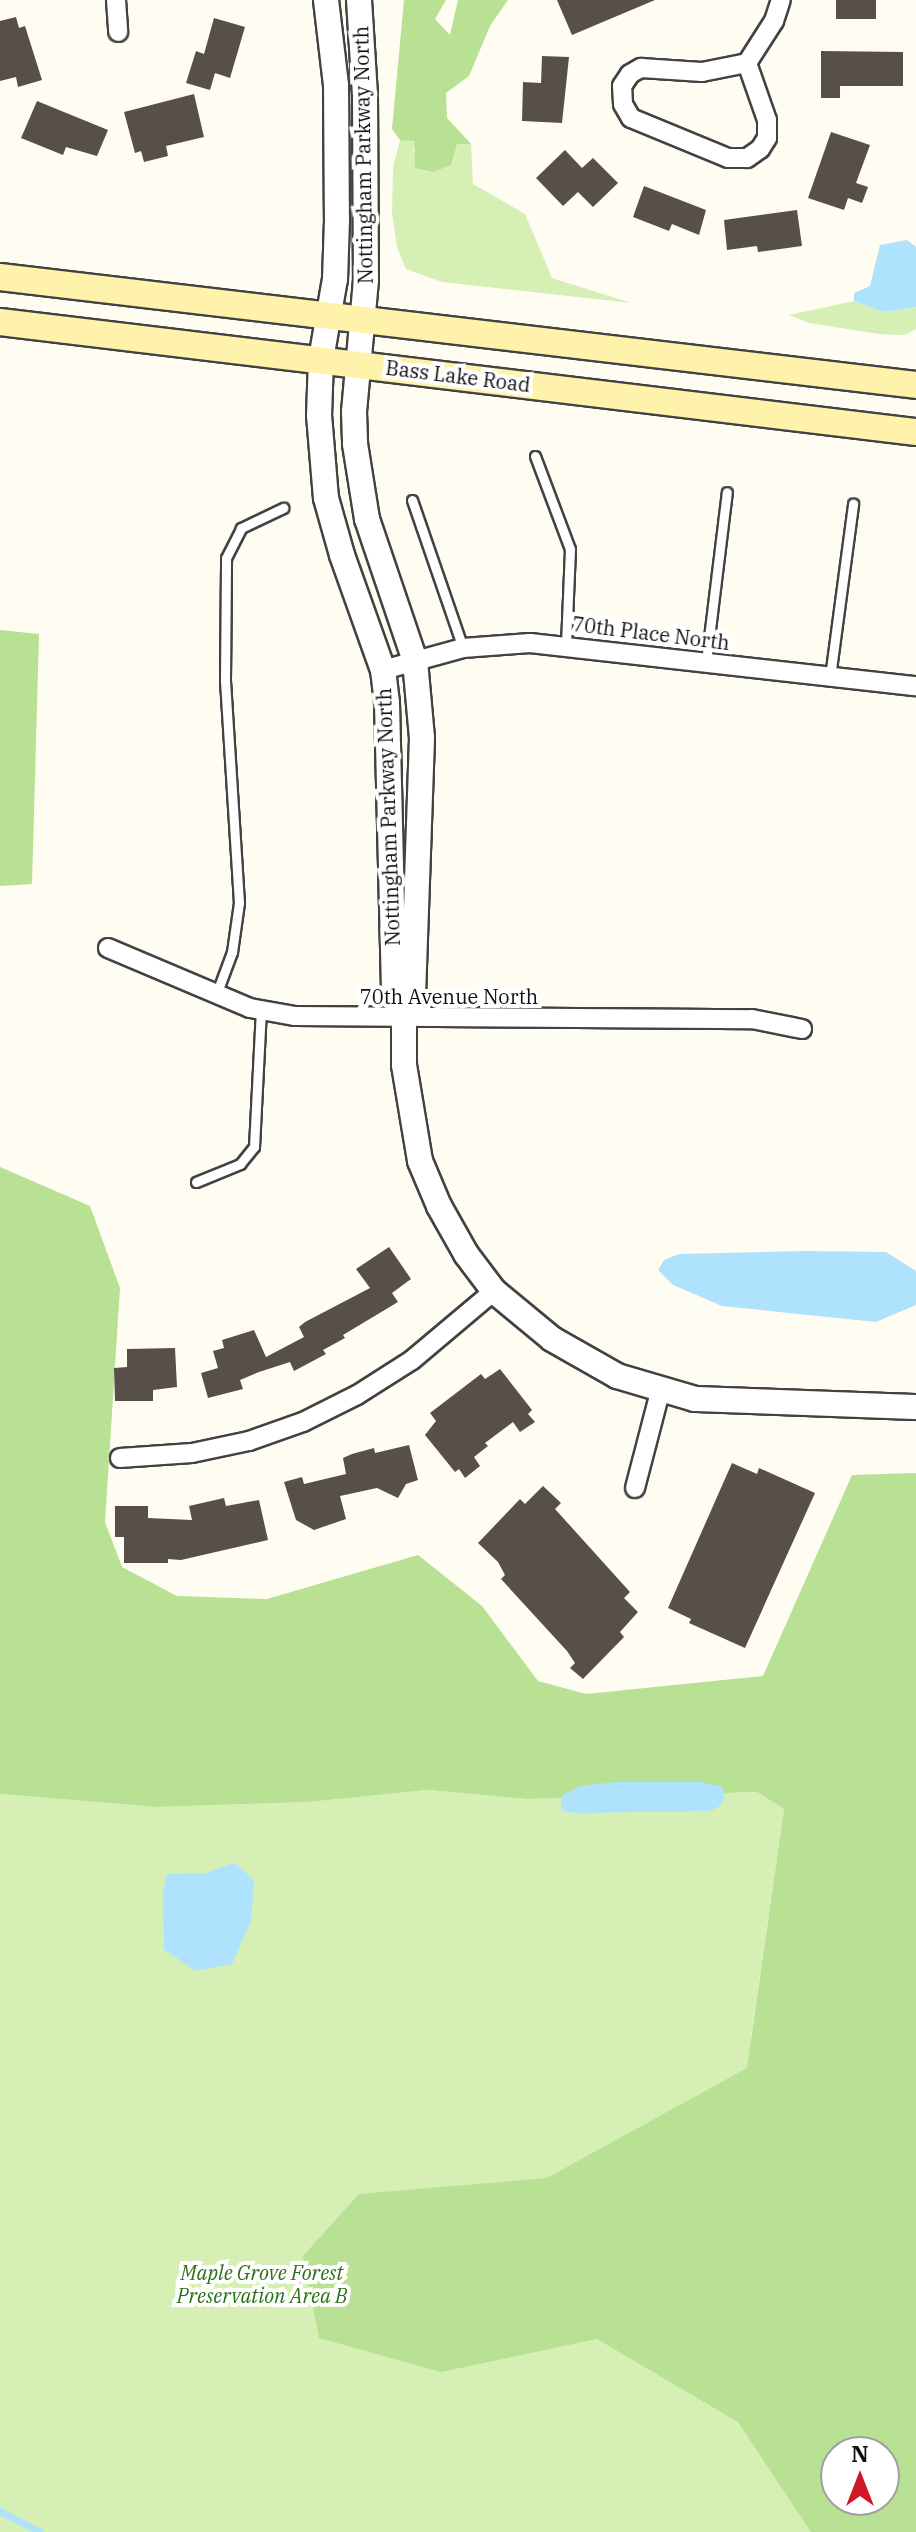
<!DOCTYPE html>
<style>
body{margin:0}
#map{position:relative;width:916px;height:2532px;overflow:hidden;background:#fffcf1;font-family:"IBM Plex Serif",serif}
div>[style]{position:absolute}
.green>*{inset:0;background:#d5efb5}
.forest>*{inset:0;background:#b8e193}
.water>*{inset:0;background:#afe2fd}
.stream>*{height:7px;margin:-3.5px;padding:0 3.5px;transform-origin:3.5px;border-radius:3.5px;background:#afe2fd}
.building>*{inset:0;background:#594f4a;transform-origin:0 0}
.roads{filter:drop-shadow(2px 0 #424242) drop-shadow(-2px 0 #424242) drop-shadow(0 2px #424242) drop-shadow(0 -2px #424242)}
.service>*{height:9px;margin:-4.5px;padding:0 4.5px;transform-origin:4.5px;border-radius:4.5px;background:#fff}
.minor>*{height:18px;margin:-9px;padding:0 9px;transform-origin:9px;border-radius:9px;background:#fff}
.tertiary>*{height:24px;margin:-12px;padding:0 12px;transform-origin:12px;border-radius:12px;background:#fff}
.secondary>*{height:26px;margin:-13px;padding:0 13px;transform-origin:13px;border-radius:13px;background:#fff3ac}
span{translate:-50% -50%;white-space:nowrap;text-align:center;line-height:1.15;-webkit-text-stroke:8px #fff;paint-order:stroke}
.street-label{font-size:20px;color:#0f0f0f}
.park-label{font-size:20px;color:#2c6f17;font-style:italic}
.north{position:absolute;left:820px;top:2436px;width:80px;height:80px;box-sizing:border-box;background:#fff;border:2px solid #9f9f9f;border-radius:50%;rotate:0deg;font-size:22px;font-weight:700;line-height:32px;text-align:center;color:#0f0f0f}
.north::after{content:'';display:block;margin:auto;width:28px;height:36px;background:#cf1725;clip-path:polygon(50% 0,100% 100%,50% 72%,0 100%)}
</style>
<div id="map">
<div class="green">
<i style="clip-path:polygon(400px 140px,414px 140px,413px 153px,457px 143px,471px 144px,473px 184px,525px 214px,552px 278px,631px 303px,442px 282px,406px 269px,397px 247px,392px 213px,393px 167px)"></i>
<i style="clip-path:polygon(854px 301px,883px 312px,916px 307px,916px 329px,904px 335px,879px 334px,809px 323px,789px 315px)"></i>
<i style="clip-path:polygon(evenodd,428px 1790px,527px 1799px,757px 1792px,784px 1809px,751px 2038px,916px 2532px,0 2532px,0 1794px,156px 1807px,309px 1802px,428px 1790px,836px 2452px,884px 2452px,884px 2500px,836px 2500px,836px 2452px)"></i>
</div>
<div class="forest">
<i style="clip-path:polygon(404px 0,446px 0,435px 19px,450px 35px,458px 0,508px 0,490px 26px,469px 76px,446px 93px,447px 118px,471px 144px,457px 144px,451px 165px,433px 172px,415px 168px,414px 141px,400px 140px,392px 129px)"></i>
<i style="clip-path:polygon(0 630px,39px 634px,32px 884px,0 886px)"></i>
<i style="clip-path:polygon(evenodd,0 1167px,90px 1206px,120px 1288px,105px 1522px,122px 1567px,177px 1596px,267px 1599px,418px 1555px,482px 1606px,538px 1681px,586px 1694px,763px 1676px,852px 1475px,916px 1473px,916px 2532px,811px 2532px,738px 2422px,597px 2339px,441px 2372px,319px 2338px,303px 2256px,359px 2194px,547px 2178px,747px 2068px,784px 1809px,757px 1792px,527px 1799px,428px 1790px,309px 1802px,156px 1807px,0 1794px,0 1167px,836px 2452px,884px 2452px,884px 2500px,836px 2500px,836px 2452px)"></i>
</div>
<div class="water">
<i style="clip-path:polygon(907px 240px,916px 247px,916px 307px,883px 312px,854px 301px,854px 293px,870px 286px,880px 245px)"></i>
<i style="clip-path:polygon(803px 1251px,886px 1252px,916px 1271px,916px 1305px,876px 1322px,722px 1306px,673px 1285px,658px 1270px,664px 1260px,679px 1254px)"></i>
<i style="clip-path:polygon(615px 1782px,702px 1782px,722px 1787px,725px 1797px,720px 1806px,710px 1811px,576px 1813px,563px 1811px,561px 1806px,562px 1796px,580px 1786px)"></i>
<i style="clip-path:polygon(235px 1863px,254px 1880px,251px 1921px,232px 1964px,195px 1971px,164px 1949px,163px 1892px,167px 1874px,204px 1873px)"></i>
</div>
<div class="stream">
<i style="left:0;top:2511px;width:45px;rotate:27.7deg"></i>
</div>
<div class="building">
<i style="clip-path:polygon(557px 0,655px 0,572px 35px)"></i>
<i style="left:836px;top:0;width:40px;height:19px"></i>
<i style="clip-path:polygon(16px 17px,19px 28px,25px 26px,42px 80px,18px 87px,16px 77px,0 81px,0 21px)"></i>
<i style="clip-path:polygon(214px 18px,245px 27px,230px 78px,215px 73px,210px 90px,186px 83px,196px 51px,204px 54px)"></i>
<i style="clip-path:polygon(821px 51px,903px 52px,903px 86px,840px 86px,840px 98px,821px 98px)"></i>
<i style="clip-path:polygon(542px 56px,569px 57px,562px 123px,522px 121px,523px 82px,541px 83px)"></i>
<i style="clip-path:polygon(194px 94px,204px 137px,166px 146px,168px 156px,144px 162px,141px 151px,135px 153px,124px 112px)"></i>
<i style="clip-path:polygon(37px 101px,108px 130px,97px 156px,66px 147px,63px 155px,21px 138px)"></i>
<i style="clip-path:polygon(831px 132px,870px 145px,856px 183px,868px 187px,862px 203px,848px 198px,844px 210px,808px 198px)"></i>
<i style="clip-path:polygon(565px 150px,582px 168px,593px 158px,618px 183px,593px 207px,578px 192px,563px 206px,536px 178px)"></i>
<i style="clip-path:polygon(644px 186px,706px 210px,699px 235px,672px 224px,669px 231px,633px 217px)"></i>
<i style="clip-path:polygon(797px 210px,802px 246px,758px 252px,757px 246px,727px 250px,724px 220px)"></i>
<i style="clip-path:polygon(389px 1247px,411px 1279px,392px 1293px,398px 1302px,343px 1335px,345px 1338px,323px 1350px,326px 1354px,294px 1371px,290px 1362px,259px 1372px,240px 1380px,243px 1389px,208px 1398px,201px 1373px,218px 1368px,213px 1351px,224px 1348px,222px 1340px,254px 1330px,266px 1357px,304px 1337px,299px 1327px,305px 1322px,370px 1288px,356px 1269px)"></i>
<i style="clip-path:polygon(175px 1348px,177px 1387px,153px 1390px,153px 1401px,115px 1401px,114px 1368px,127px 1367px,127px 1349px)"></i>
<i style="clip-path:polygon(500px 1369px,532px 1410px,528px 1414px,535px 1422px,520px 1432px,513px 1422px,485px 1443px,488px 1446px,474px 1457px,480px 1466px,465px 1478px,459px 1469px,455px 1472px,425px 1435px,436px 1421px,430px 1413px,481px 1374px,485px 1379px)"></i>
<i style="clip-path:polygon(409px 1445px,418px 1480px,406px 1484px,398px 1498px,377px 1488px,340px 1496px,346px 1519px,314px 1530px,296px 1520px,284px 1482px,302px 1477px,304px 1484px,346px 1474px,343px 1458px,352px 1454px,374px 1448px,375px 1453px)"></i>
<i style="clip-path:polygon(732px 1463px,757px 1474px,759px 1468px,815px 1493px,745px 1648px,689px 1623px,691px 1619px,668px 1608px)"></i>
<i style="clip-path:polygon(543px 1486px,561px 1503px,555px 1509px,630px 1592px,624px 1598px,638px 1612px,620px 1632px,624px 1637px,583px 1679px,570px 1668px,575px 1663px,567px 1651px,501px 1579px,505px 1575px,498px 1562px,478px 1543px,520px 1499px,525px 1504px)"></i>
<i style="clip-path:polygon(224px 1498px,226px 1506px,259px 1500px,268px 1540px,181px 1560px,168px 1559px,168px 1563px,124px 1563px,124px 1537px,115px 1537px,115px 1506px,148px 1506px,148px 1518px,192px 1520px,189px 1506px)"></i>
</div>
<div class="roads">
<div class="service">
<i style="left:535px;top:456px;width:99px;rotate:69.4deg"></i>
<i style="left:570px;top:549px;width:96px;rotate:92.4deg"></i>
<i style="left:412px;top:500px;width:157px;rotate:71deg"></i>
<i style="left:706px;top:662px;width:171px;rotate:-83deg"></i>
<i style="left:830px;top:677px;width:175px;rotate:-82.4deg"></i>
<i style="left:216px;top:995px;width:46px;rotate:-69.6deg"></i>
<i style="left:232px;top:952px;width:49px;rotate:-81.9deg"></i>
<i style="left:239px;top:903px;width:223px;rotate:-93.6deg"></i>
<i style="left:225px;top:680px;width:122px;rotate:-89.5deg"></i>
<i style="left:226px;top:558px;width:34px;rotate:-63deg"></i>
<i style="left:241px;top:528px;width:47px;rotate:-25.5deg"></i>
<i style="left:196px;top:1182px;width:48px;rotate:-22.2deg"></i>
<i style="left:240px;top:1164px;width:22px;rotate:-51deg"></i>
<i style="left:254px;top:1147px;width:136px;rotate:-87.1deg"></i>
</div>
<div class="minor">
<i style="left:116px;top:0;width:32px;rotate:86deg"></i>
<i style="left:747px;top:63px;width:60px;rotate:70.7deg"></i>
<i style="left:767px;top:120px;width:18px;rotate:90deg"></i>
<i style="left:767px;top:138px;width:13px;rotate:122deg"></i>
<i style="left:760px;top:149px;width:16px;rotate:145deg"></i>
<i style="left:747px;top:158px;width:19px;rotate:180deg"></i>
<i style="left:728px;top:158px;width:105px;rotate:-157.6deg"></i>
<i style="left:631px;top:118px;width:16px;rotate:-120deg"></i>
<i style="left:623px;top:104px;width:18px;rotate:-93deg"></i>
<i style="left:622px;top:86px;width:14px;rotate:-56deg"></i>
<i style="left:630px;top:74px;width:13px;rotate:-29deg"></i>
<i style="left:641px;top:68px;width:61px;rotate:3.8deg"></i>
<i style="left:702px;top:72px;width:46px;rotate:-11.3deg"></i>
<i style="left:747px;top:63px;width:50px;rotate:-57.3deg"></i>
<i style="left:774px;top:21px;width:22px;rotate:-72deg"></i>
<i style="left:383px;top:670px;width:83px;rotate:-15.4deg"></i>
<i style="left:463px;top:648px;width:67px;rotate:-4.3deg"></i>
<i style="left:530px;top:643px;width:388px;rotate:6.4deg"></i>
<i style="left:108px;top:948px;width:154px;rotate:22.9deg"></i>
<i style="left:250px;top:1008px;width:46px;rotate:10.1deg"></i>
<i style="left:295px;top:1016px;width:457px;rotate:0.4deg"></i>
<i style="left:752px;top:1019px;width:51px;rotate:11.3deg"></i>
<i style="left:120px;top:1458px;width:72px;rotate:-4deg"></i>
<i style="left:192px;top:1453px;width:58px;rotate:-11.9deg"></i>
<i style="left:249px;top:1441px;width:57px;rotate:-19.4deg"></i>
<i style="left:303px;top:1422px;width:60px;rotate:-26.6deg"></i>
<i style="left:357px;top:1395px;width:65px;rotate:-32.5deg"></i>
<i style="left:412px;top:1360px;width:107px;rotate:-40.1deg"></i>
<i style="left:635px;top:1488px;width:99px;rotate:-75.4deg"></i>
</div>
<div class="tertiary">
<i style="left:326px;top:0;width:86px;rotate:83.3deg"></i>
<i style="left:336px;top:85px;width:135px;rotate:89.6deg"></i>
<i style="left:337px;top:220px;width:59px;rotate:91.9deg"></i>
<i style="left:335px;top:279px;width:81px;rotate:99.9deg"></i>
<i style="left:321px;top:359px;width:56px;rotate:92deg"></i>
<i style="left:319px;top:415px;width:83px;rotate:85.2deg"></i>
<i style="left:326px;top:498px;width:59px;rotate:74.3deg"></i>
<i style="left:342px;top:555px;width:122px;rotate:70.4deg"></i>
<i style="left:383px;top:670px;width:33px;rotate:83deg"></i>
<i style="left:387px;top:703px;width:288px;rotate:88.6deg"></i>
<i style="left:394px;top:991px;width:30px;rotate:70deg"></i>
<i style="left:359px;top:0;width:95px;rotate:86.4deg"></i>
<i style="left:365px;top:95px;width:185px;rotate:89.7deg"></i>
<i style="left:366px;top:280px;width:133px;rotate:95.2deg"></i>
<i style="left:354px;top:412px;width:32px;rotate:88deg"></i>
<i style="left:355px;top:444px;width:76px;rotate:80.9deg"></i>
<i style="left:367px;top:519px;width:150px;rotate:71.3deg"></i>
<i style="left:415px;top:661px;width:77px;rotate:84.8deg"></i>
<i style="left:422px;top:738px;width:253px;rotate:92deg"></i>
<i style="left:413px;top:991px;width:29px;rotate:108deg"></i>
<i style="left:404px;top:1019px;width:46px;rotate:90deg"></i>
<i style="left:404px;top:1065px;width:97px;rotate:80.5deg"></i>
<i style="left:420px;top:1161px;width:49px;rotate:67.1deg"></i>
<i style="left:439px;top:1206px;width:55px;rotate:60.6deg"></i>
<i style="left:466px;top:1254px;width:46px;rotate:52.9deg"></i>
<i style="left:494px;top:1291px;width:75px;rotate:39.6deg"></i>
<i style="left:552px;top:1339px;width:75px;rotate:29.6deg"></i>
<i style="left:617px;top:1376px;width:81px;rotate:16.4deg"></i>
<i style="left:695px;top:1399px;width:221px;rotate:2.1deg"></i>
</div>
<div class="secondary">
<i style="left:0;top:277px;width:922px;rotate:6.72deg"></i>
<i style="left:0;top:322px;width:923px;rotate:6.85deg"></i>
</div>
</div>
<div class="street-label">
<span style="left:363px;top:155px;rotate:-91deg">Nottingham Parkway North</span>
<span style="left:458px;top:376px;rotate:7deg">Bass Lake Road</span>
<span style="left:651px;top:633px;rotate:7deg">70th Place North</span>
<span style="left:388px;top:817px;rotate:-92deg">Nottingham Parkway North</span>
<span style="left:449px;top:996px">70th Avenue North</span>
</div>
<div class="park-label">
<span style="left:262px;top:2284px">Maple Grove Forest<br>Preservation Area B</span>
</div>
<div class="north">N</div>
</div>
